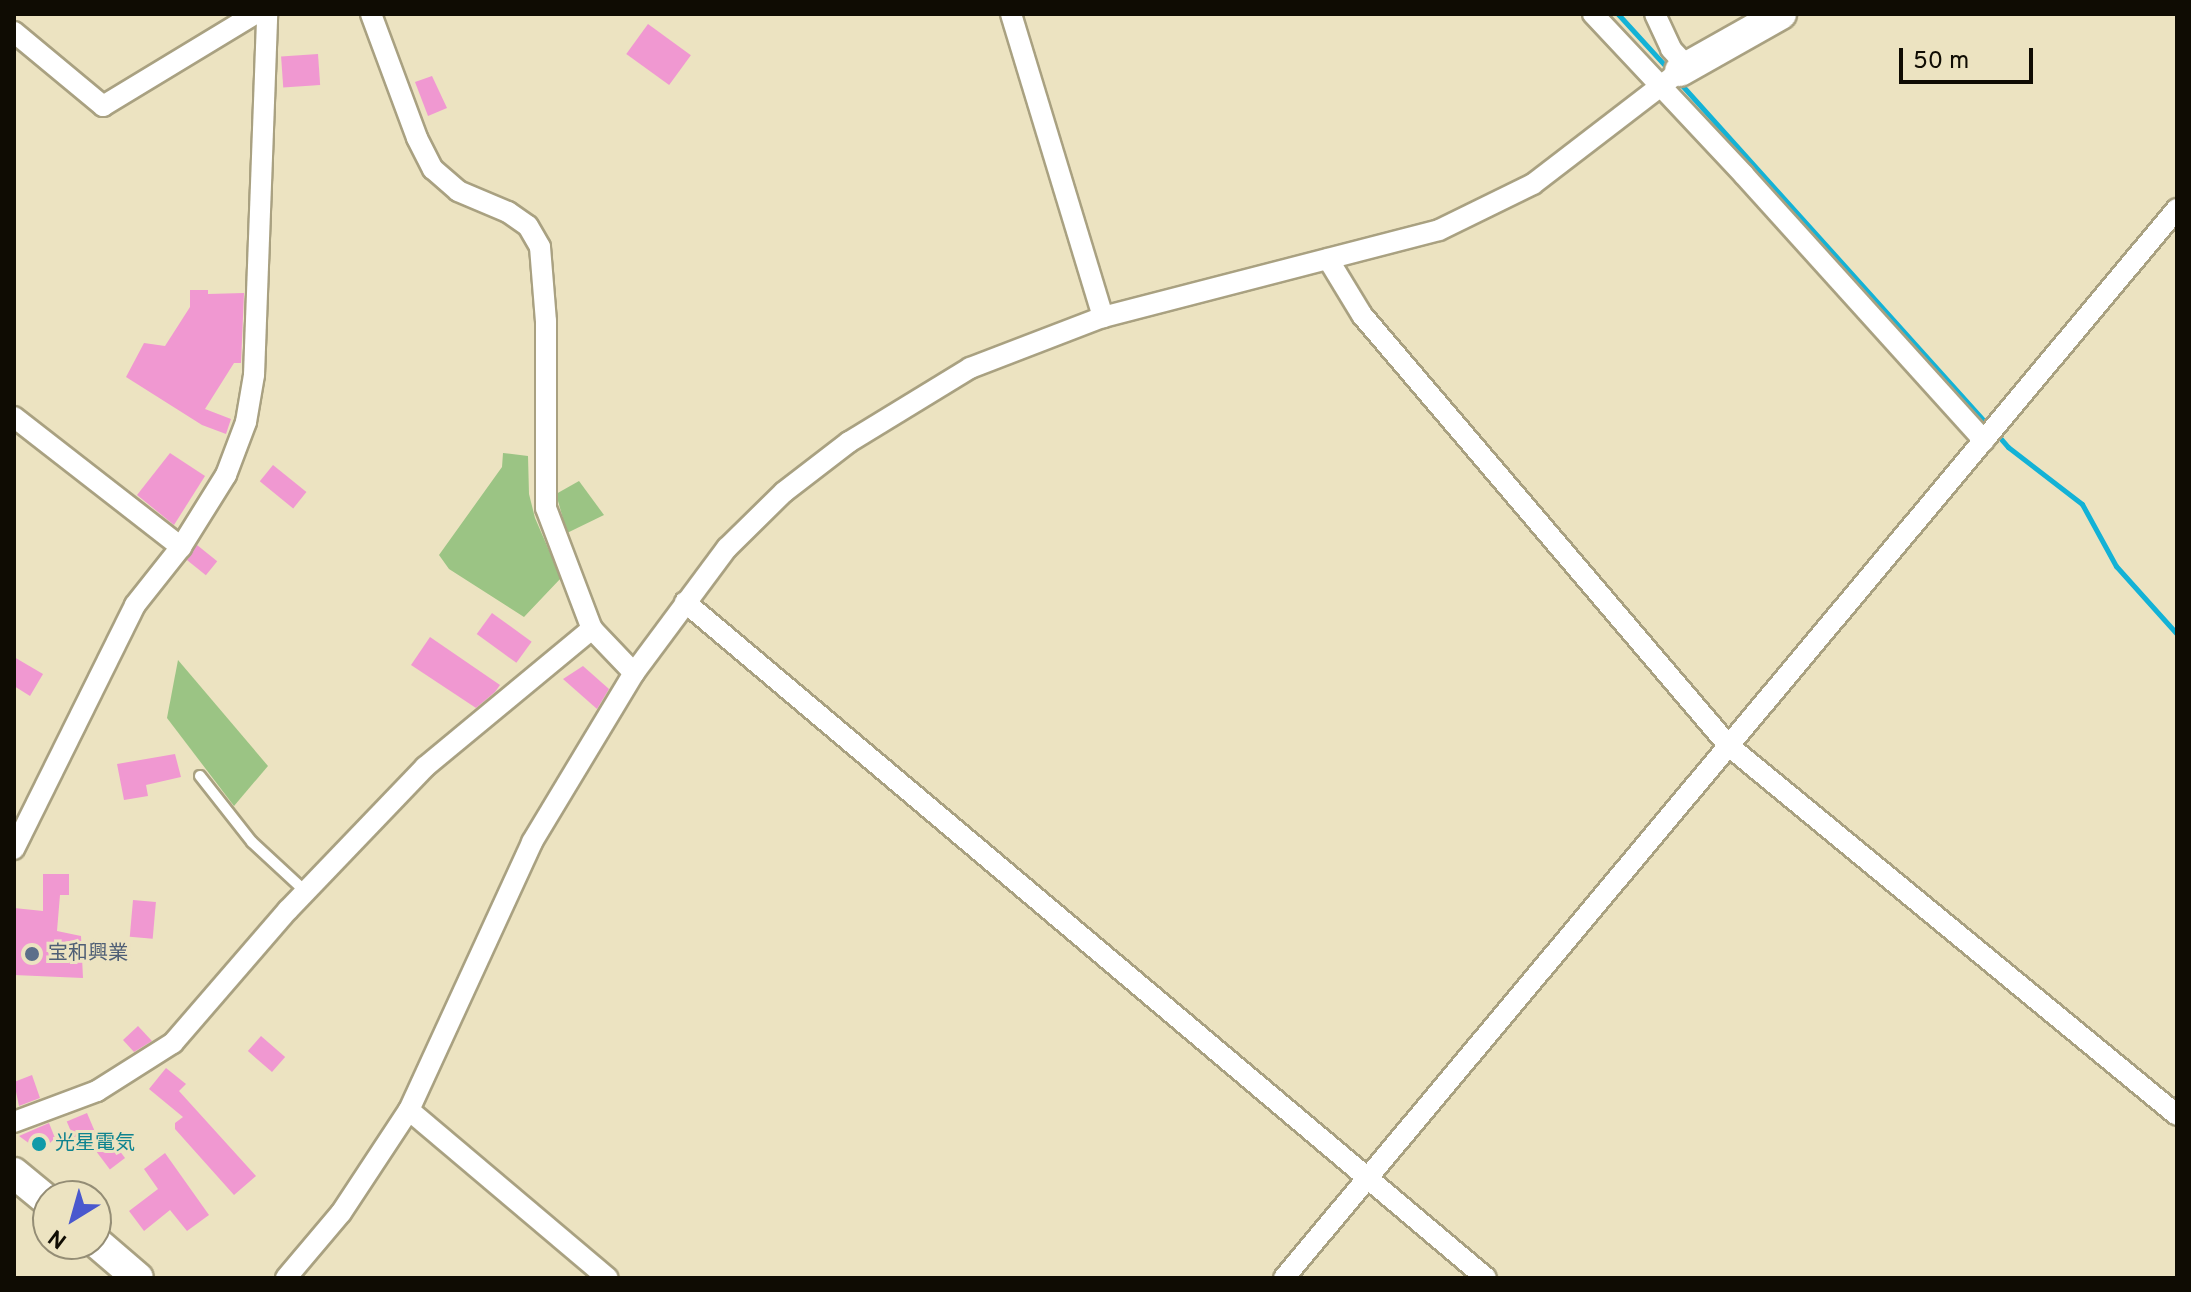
<!DOCTYPE html>
<meta charset="utf-8">
<style>
body{margin:0}
#map{position:relative;width:2191px;height:1292px;overflow:hidden;background:#ece3c1;font-family:Overpass,"Noto Sans JP",sans-serif}
div>[style]{position:absolute}
.green>*{inset:0;background:#9bc484}
.stream>*{height:5px;margin:-2.5px;padding:0 2.5px;transform-origin:2.5px;border-radius:2.5px;background:#13b2d6}
.building>*{inset:0;background:#f098d1;transform-origin:0 0}
.roads{filter:drop-shadow(2px 0 #a9a181) drop-shadow(-2px 0 #a9a181) drop-shadow(0 2px #a9a181) drop-shadow(0 -2px #a9a181)}
.lane>*{height:10px;margin:-5px;padding:0 5px;transform-origin:5px;border-radius:5px;background:#fff}
.street>*{height:20px;margin:-10px;padding:0 10px;transform-origin:10px;border-radius:10px;background:#fff}
.secondary>*{height:30px;margin:-15px;padding:0 15px;transform-origin:15px;border-radius:15px;background:#fff}
.dots>*{width:22px;height:22px;translate:-50% -50%;box-sizing:border-box;border:4px solid #ece3c1;border-radius:50%}
span{translate:-50% -50%;white-space:nowrap;text-align:center;line-height:1.15;-webkit-text-stroke:6px #ece3c1;paint-order:stroke}
.service-label{font-size:20px;color:#4e5e75}
.left{translate:0 -50%;text-align:left}
.culture-label{font-size:20px;color:#0d838f}
.frame{position:absolute;inset:0;border:16px solid #0f0c03;pointer-events:none}
.north{position:absolute;left:32px;top:1180px;width:80px;height:80px;box-sizing:border-box;background:#ece3c1;border:2px solid #948d75;border-radius:50%;rotate:217deg;font-size:22px;font-weight:700;line-height:32px;text-align:center;color:#0f0c03}
.north::after{content:'';display:block;margin:auto;width:28px;height:36px;background:#4a58ce;clip-path:polygon(50% 0,100% 100%,50% 72%,0 100%)}
.scale{position:absolute;left:1899px;top:48px;width:134px;height:36px;box-sizing:border-box;border:4px solid #0f0c03;border-top:0;padding-left:10px;font-size:24px;line-height:28px;white-space:nowrap;color:#0f0c03;-webkit-text-stroke:6px #ece3c1;paint-order:stroke}
</style>
<div id="map">
<div class="green">
<i style="clip-path:polygon(503px 453px,528px 456px,529px 494px,535px 518px,561px 578px,524px 617px,449px 569px,439px 555px,502px 467px)"></i>
<i style="clip-path:polygon(579px 481px,604px 515px,567px 533px,556px 494px)"></i>
<i style="clip-path:polygon(178px 660px,268px 766px,234px 806px,167px 718px)"></i>
</div>
<div class="stream">
<i style="left:1618px;top:14px;width:77px;rotate:47.6deg"></i>
<i style="left:1679px;top:82px;width:462px;rotate:48deg"></i>
<i style="left:1995px;top:432px;width:20px;rotate:49deg"></i>
<i style="left:2008px;top:447px;width:93px;rotate:37.6deg"></i>
<i style="left:2082px;top:504px;width:71px;rotate:61.3deg"></i>
<i style="left:2116px;top:566px;width:91px;rotate:48.1deg"></i>
</div>
<div class="building">
<i style="left:648px;top:24px;width:53px;height:37px;rotate:36deg"></i>
<i style="left:318px;top:54px;width:31px;height:37px;rotate:86deg"></i>
<i style="clip-path:polygon(432px 76px,447px 108px,428px 116px,415px 82px)"></i>
<i style="clip-path:polygon(190px 290px,208px 290px,208px 294px,244px 293px,241px 363px,234px 363px,205px 409px,231px 419px,226px 434px,202px 425px,126px 377px,144px 343px,165px 346px,190px 307px)"></i>
<i style="clip-path:polygon(170px 453px,205px 476px,174px 525px,137px 495px)"></i>
<i style="left:273px;top:465px;width:43px;height:21px;rotate:39deg"></i>
<i style="left:197px;top:545px;width:26px;height:18px;rotate:39deg"></i>
<i style="left:492px;top:613px;width:49px;height:26px;rotate:36deg"></i>
<i style="clip-path:polygon(430px 637px,500px 685px,495px 692px,476px 708px,411px 665px)"></i>
<i style="clip-path:polygon(14px 657px,43px 674px,30px 696px,14px 686px)"></i>
<i style="clip-path:polygon(583px 666px,609px 689px,597px 709px,563px 679px)"></i>
<i style="clip-path:polygon(175px 754px,181px 777px,146px 785px,148px 796px,124px 800px,117px 764px)"></i>
<i style="clip-path:polygon(43px 874px,69px 874px,69px 895px,60px 895px,57px 931px,81px 936px,83px 978px,14px 975px,14px 908px,43px 911px)"></i>
<i style="left:133px;top:900px;width:23px;height:37px;rotate:5deg"></i>
<i style="clip-path:polygon(138px 1026px,152px 1041px,134px 1052px,123px 1040px)"></i>
<i style="left:261px;top:1036px;width:32px;height:20px;rotate:41deg"></i>
<i style="clip-path:polygon(166px 1068px,186px 1084px,179px 1091px,256px 1176px,234px 1195px,175px 1129px,175px 1123px,183px 1117px,149px 1089px)"></i>
<i style="clip-path:polygon(32px 1075px,40px 1098px,19px 1106px,14px 1082px)"></i>
<i style="left:87px;top:1113px;width:25px;height:22px;rotate:67deg"></i>
<i style="clip-path:polygon(49px 1123px,55px 1138px,41px 1152px,19px 1136px)"></i>
<i style="left:110px;top:1138px;width:25px;height:19px;rotate:53deg"></i>
<i style="clip-path:polygon(165px 1153px,209px 1215px,187px 1231px,170px 1210px,144px 1231px,129px 1211px,158px 1189px,144px 1169px)"></i>
</div>
<div class="roads">
<div class="lane">
<i style="left:200px;top:776px;width:84px;rotate:51.8deg"></i>
<i style="left:252px;top:842px;width:74px;rotate:42.8deg"></i>
</div>
<div class="street">
<i style="left:371px;top:14px;width:132px;rotate:69.6deg"></i>
<i style="left:417px;top:138px;width:35px;rotate:63deg"></i>
<i style="left:433px;top:169px;width:33px;rotate:41deg"></i>
<i style="left:458px;top:191px;width:54px;rotate:22.8deg"></i>
<i style="left:508px;top:212px;width:24px;rotate:35deg"></i>
<i style="left:528px;top:226px;width:24px;rotate:60deg"></i>
<i style="left:540px;top:247px;width:74px;rotate:85.4deg"></i>
<i style="left:546px;top:321px;width:187px;rotate:90deg"></i>
<i style="left:546px;top:508px;width:129px;rotate:69.2deg"></i>
<i style="left:592px;top:629px;width:61px;rotate:46.3deg"></i>
<i style="left:1011px;top:14px;width:317px;rotate:73.1deg"></i>
<i style="left:1593px;top:14px;width:221px;rotate:46.8deg"></i>
<i style="left:1744px;top:175px;width:358px;rotate:47.9deg"></i>
<i style="left:1655px;top:14px;width:38px;rotate:65deg"></i>
<i style="left:1671px;top:49px;width:23px;rotate:47deg"></i>
<i style="left:14px;top:32px;width:116px;rotate:39.7deg"></i>
<i style="left:103px;top:106px;width:178px;rotate:-31.2deg"></i>
<i style="left:1328px;top:259px;width:66px;rotate:58.7deg"></i>
<i style="left:1362px;top:315px;width:566px;rotate:49.59deg"></i>
<i style="left:1729px;top:746px;width:580px;rotate:39.48deg"></i>
<i style="left:14px;top:417px;width:212px;rotate:37.9deg"></i>
<i style="left:685px;top:602px;width:1048px;rotate:40.16deg"></i>
<i style="left:14px;top:849px;width:272px;rotate:-63.6deg"></i>
<i style="left:135px;top:605px;width:74px;rotate:-51.6deg"></i>
<i style="left:181px;top:547px;width:85px;rotate:-58deg"></i>
<i style="left:226px;top:475px;width:57px;rotate:-69.3deg"></i>
<i style="left:246px;top:422px;width:48px;rotate:-80.3deg"></i>
<i style="left:254px;top:375px;width:361px;rotate:-87.9deg"></i>
<i style="left:409px;top:1110px;width:260px;rotate:40.2deg"></i>
<i style="left:14px;top:1122px;width:89px;rotate:-20.5deg"></i>
<i style="left:97px;top:1091px;width:90px;rotate:-32.3deg"></i>
<i style="left:173px;top:1043px;width:176px;rotate:-49.2deg"></i>
<i style="left:288px;top:910px;width:198px;rotate:-46.2deg"></i>
<i style="left:425px;top:767px;width:217px;rotate:-39.6deg"></i>
<i style="left:286px;top:1278px;width:85px;rotate:-49.8deg"></i>
<i style="left:341px;top:1213px;width:123px;rotate:-56.6deg"></i>
<i style="left:409px;top:1110px;width:295px;rotate:-65.3deg"></i>
<i style="left:532px;top:842px;width:197px;rotate:-58.9deg"></i>
<i style="left:634px;top:673px;width:156px;rotate:-53.4deg"></i>
<i style="left:727px;top:548px;width:80px;rotate:-44.5deg"></i>
<i style="left:784px;top:492px;width:82px;rotate:-37.6deg"></i>
<i style="left:849px;top:442px;width:142px;rotate:-31.4deg"></i>
<i style="left:970px;top:368px;width:142px;rotate:-21deg"></i>
<i style="left:1103px;top:317px;width:347px;rotate:-14.5deg"></i>
<i style="left:1439px;top:230px;width:105px;rotate:-26.1deg"></i>
<i style="left:1533px;top:184px;width:185px;rotate:-37.5deg"></i>
<i style="left:1284px;top:1278px;width:1393px;rotate:-50.13deg"></i>
</div>
<div class="secondary">
<i style="left:1680px;top:71px;width:116px;rotate:-29.4deg"></i>
<i style="left:14px;top:1173px;width:44px;rotate:39.5deg"></i>
<i style="left:96px;top:1242px;width:55px;rotate:40.6deg"></i>
</div>
</div>
<div class="dots">
<i style="left:32px;top:954px;background:#5c6f8a"></i>
<i style="left:39px;top:1144px;background:#0f9aa8"></i>
</div>
<div class="service-label">
<span class="left" style="left:48px;top:954px">宝和興業</span>
</div>
<div class="culture-label">
<span class="left" style="left:55px;top:1144px">光星電気</span>
</div>
<div class="frame"></div>
<div class="north">N</div>
<div class="scale">50 m</div>
</div>
